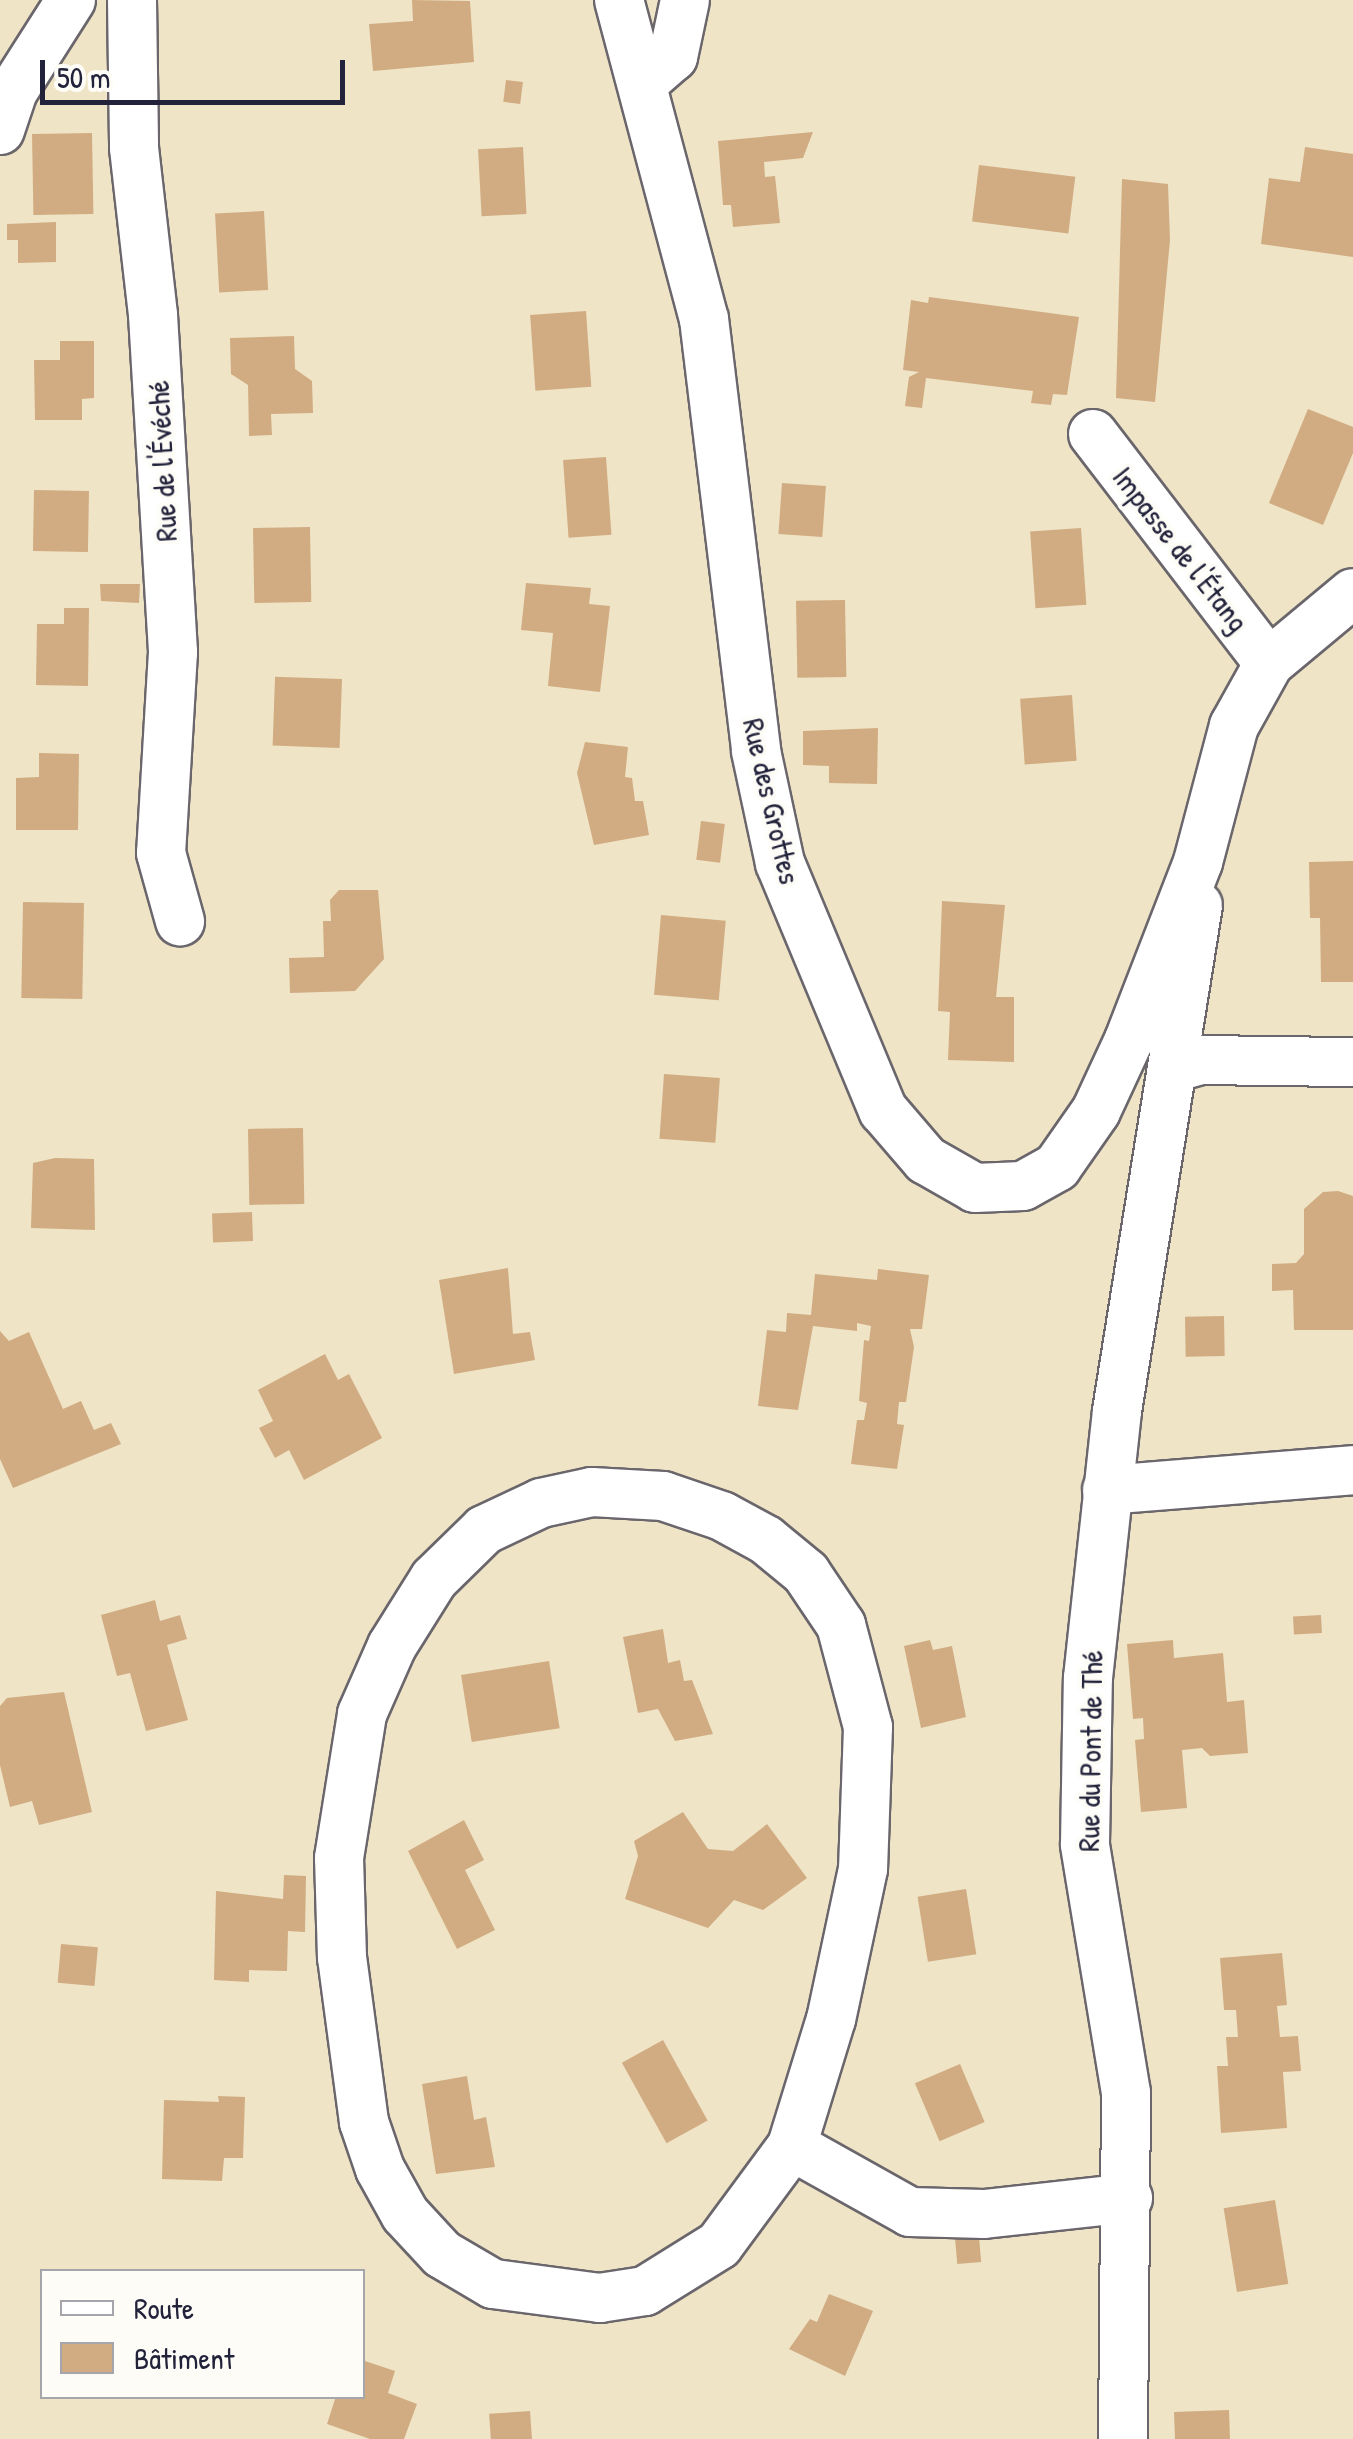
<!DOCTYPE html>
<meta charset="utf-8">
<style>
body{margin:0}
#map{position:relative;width:1353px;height:2439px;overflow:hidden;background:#efe4c6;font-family:"Patrick Hand",sans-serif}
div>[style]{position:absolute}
.building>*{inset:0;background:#d1ac82;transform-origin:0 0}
.roads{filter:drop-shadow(2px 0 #6a666c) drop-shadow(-2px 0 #6a666c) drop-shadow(0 2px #6a666c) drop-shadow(0 -2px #6a666c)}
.street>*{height:48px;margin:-24px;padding:0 24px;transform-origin:24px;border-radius:24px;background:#fff}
span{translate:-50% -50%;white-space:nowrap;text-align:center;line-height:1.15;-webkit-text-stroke:8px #fdfcf7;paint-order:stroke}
.street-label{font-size:30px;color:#22223b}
.legend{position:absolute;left:40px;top:2269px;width:325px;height:130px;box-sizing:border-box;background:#fdfcf7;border:2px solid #a5a5ac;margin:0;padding:12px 18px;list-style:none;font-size:30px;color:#22223b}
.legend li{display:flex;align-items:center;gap:20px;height:50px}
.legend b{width:50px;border:2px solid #a5a5ac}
.scale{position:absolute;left:40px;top:60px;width:305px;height:45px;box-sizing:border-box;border:5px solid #22223b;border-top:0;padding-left:12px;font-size:30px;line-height:35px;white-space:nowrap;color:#22223b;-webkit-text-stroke:8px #fdfcf7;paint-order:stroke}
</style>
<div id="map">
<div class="building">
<i style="clip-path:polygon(412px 0,470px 1px,474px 62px,373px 71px,369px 24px,413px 21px)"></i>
<i style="left:506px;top:80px;width:17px;height:22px;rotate:7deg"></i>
<i style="clip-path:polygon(813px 132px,803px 158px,764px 162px,765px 177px,775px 176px,780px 223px,733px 227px,731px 205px,723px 205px,718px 141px)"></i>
<i style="left:92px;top:133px;width:81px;height:60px;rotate:89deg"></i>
<i style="left:523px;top:147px;width:67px;height:45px;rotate:87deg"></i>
<i style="clip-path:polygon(1305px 147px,1353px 154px,1353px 257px,1261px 244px,1269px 178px,1300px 182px)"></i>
<i style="left:979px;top:165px;width:97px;height:57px;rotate:7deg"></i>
<i style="clip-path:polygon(1122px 179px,1168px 184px,1170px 240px,1155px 402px,1116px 398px)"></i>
<i style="left:264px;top:211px;width:79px;height:49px;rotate:87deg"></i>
<i style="clip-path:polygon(56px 222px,56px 262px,18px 263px,18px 240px,7px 240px,7px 224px)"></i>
<i style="clip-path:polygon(929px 297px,1079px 317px,1067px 395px,1053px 394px,1051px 405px,1031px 403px,1033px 391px,926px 378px,922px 408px,905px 406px,909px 377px,919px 372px,903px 370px,911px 300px,928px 303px)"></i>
<i style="left:586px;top:311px;width:76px;height:56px;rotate:86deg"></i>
<i style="clip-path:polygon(294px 336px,295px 369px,312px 381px,313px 413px,271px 414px,272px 435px,249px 436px,248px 385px,231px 374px,230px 338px)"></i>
<i style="clip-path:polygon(60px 341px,94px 341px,94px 398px,82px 399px,82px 420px,35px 420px,34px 360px,60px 360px)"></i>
<i style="clip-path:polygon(1308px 409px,1353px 427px,1353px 453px,1323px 525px,1269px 503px)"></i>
<i style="left:606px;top:457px;width:78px;height:43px;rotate:86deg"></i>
<i style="left:782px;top:483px;width:44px;height:51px;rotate:4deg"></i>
<i style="left:89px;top:491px;width:61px;height:55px;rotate:91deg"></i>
<i style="left:310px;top:527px;width:75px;height:57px;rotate:89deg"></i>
<i style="left:1081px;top:528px;width:77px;height:51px;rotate:86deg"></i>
<i style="clip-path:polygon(526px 583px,591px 588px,589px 604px,610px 606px,600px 692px,548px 686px,553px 633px,521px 630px)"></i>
<i style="clip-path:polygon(100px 584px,140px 584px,139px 603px,101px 601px)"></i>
<i style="left:845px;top:600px;width:77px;height:49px;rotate:89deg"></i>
<i style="clip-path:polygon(64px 608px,89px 608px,88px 686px,36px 685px,37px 624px,64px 624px)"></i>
<i style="left:342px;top:679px;width:69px;height:67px;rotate:92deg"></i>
<i style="left:1072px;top:695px;width:66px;height:52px;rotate:86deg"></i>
<i style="clip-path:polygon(878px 728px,877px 784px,829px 783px,829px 766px,803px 765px,803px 731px)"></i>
<i style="clip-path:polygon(585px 742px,628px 747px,625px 777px,632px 778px,635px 801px,643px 801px,649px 835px,594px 845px,577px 773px)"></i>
<i style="clip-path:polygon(39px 753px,79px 754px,78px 830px,16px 830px,16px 778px,39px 777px)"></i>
<i style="left:701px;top:821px;width:24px;height:39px;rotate:7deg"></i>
<i style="clip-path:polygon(1353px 861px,1353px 982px,1321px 982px,1320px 918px,1310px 918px,1309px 862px)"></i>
<i style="clip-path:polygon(339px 890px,378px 890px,384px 959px,355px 991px,290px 993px,289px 958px,324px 957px,323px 921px,331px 921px,330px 900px)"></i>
<i style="clip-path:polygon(942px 901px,1005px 905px,996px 997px,1014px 997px,1014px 1062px,948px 1060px,950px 1012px,938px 1011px)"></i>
<i style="left:23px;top:902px;width:61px;height:96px;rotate:1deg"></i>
<i style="left:661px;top:915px;width:65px;height:80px;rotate:5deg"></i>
<i style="left:664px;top:1074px;width:56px;height:65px;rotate:4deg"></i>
<i style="left:303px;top:1128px;width:76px;height:55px;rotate:89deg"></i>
<i style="clip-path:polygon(55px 1158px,94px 1159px,95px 1230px,31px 1228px,33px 1163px)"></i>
<i style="clip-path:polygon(1338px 1191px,1353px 1196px,1353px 1330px,1294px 1330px,1293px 1290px,1272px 1291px,1272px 1264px,1296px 1263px,1304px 1254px,1304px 1209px,1323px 1192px)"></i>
<i style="left:252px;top:1212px;width:29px;height:40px;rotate:88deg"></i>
<i style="clip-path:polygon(508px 1268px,513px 1334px,530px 1332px,535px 1360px,454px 1374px,439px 1280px)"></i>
<i style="clip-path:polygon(878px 1269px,929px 1275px,922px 1329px,910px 1329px,914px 1347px,906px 1402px,899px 1402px,897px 1424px,904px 1425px,897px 1469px,851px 1464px,857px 1420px,864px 1420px,867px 1403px,859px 1401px,864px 1340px,869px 1341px,871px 1326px,857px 1323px,857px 1331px,813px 1326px,798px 1410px,758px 1406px,767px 1330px,786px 1332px,787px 1313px,811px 1315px,815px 1274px,877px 1280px)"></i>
<i style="left:1224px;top:1316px;width:40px;height:39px;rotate:89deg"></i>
<i style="clip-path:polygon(0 1331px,9px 1341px,29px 1332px,63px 1409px,81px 1401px,94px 1430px,111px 1423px,121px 1444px,13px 1488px,0 1459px)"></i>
<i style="clip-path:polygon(325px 1354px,338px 1380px,349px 1374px,382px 1438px,304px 1480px,289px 1450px,275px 1458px,259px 1428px,273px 1421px,258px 1390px)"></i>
<i style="clip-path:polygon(155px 1600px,160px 1621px,180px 1615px,187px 1639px,167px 1645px,188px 1720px,146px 1731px,130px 1673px,117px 1676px,101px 1615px)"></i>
<i style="left:1321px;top:1615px;width:18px;height:28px;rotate:87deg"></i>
<i style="clip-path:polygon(663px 1629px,668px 1663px,680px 1660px,684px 1681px,692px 1680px,713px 1734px,675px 1741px,658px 1709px,638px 1713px,623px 1637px)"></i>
<i style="clip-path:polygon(930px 1640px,933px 1650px,952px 1646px,966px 1717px,921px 1728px,904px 1646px)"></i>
<i style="clip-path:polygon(1173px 1640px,1174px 1658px,1223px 1653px,1227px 1702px,1244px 1700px,1248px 1753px,1210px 1756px,1202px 1748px,1182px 1750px,1187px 1808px,1141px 1812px,1135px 1740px,1144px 1739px,1143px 1718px,1133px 1719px,1127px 1644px)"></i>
<i style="left:549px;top:1661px;width:68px;height:89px;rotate:81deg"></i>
<i style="clip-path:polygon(64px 1692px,92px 1812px,39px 1825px,32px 1801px,10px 1807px,0 1765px,0 1706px,7px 1698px)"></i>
<i style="clip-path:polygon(683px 1812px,708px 1849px,733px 1851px,767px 1824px,807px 1878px,763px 1910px,734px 1900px,708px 1928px,625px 1899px,638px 1856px,634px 1841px)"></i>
<i style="clip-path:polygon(464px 1820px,484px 1860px,465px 1870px,495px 1930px,457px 1949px,408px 1851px)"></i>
<i style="clip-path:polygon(284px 1875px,306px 1876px,305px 1932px,288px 1931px,287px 1971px,249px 1970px,249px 1982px,214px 1980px,216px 1891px,283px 1899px)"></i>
<i style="left:966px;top:1889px;width:66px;height:49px;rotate:81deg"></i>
<i style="left:61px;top:1944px;width:37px;height:39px;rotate:5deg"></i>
<i style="clip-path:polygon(1282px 1953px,1287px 2005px,1277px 2006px,1280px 2037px,1298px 2036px,1301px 2071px,1283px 2072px,1287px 2128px,1221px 2133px,1217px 2066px,1228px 2066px,1226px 2037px,1238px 2037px,1236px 2010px,1224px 2010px,1220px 1958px)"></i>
<i style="left:663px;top:2040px;width:92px;height:47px;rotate:61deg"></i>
<i style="left:960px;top:2064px;width:63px;height:49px;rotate:67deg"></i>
<i style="clip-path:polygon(467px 2076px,474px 2120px,486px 2117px,495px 2167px,436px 2174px,422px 2084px)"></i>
<i style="clip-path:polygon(218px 2096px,245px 2097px,243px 2158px,224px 2158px,222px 2181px,162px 2179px,164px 2100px,219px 2102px)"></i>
<i style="left:1275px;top:2200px;width:85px;height:52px;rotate:81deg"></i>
<i style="left:979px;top:2237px;width:25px;height:24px;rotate:85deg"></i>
<i style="clip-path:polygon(829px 2294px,873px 2311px,845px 2376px,789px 2349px,810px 2319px,817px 2322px)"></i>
<i style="clip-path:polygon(362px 2360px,395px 2371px,388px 2393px,417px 2404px,404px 2439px,370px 2439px,327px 2424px,336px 2396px,362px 2396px)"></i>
<i style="left:1229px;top:2410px;width:29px;height:55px;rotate:88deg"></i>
<i style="left:530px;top:2411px;width:28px;height:41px;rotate:86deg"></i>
</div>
<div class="roads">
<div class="street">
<i style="left:132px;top:0;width:148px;rotate:89.2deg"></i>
<i style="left:134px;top:148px;width:168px;rotate:83.5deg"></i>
<i style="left:153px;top:315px;width:338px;rotate:86.6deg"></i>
<i style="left:173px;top:652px;width:201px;rotate:93.4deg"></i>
<i style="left:161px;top:853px;width:71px;rotate:74.4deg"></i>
<i style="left:619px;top:0;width:330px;rotate:75.1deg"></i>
<i style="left:704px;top:319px;width:435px;rotate:83.1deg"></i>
<i style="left:756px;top:751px;width:115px;rotate:77.9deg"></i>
<i style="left:780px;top:863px;width:268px;rotate:67.4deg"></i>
<i style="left:883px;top:1110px;width:66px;rotate:49.3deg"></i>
<i style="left:926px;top:1160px;width:56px;rotate:29.7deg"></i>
<i style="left:975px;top:1188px;width:48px;rotate:-2.4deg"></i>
<i style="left:1023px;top:1186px;width:39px;rotate:-29deg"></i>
<i style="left:1057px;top:1167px;width:68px;rotate:-55.1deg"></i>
<i style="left:1096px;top:1111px;width:78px;rotate:-65.1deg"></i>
<i style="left:1129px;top:1040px;width:191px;rotate:-68.8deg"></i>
<i style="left:1198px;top:862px;width:141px;rotate:-75.2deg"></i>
<i style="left:1234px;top:726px;width:72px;rotate:-60.9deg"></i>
<i style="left:1269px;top:663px;width:109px;rotate:-39.8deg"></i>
<i style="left:645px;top:81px;width:37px;rotate:-41deg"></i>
<i style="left:673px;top:57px;width:58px;rotate:-78.1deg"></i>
<i style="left:0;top:130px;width:41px;rotate:-71.6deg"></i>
<i style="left:13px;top:91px;width:108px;rotate:-57.5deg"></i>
<i style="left:1093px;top:434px;width:289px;rotate:52.5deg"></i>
<i style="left:1176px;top:1067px;width:26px;rotate:-16deg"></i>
<i style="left:1201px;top:1060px;width:152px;rotate:0.8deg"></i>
<i style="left:1107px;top:1490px;width:247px;rotate:-4.6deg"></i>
<i style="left:792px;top:2146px;width:123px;rotate:126.4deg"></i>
<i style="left:719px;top:2245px;width:87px;rotate:148.1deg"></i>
<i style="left:645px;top:2291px;width:46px;rotate:171.2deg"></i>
<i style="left:600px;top:2298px;width:108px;rotate:-172.5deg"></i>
<i style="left:493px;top:2284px;width:59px;rotate:-149.5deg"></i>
<i style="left:442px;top:2254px;width:54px;rotate:-132.8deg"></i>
<i style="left:405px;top:2214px;width:51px;rotate:-119.1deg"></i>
<i style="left:380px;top:2169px;width:50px;rotate:-108.8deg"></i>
<i style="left:364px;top:2122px;width:165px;rotate:-97.6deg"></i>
<i style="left:342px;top:1958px;width:100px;rotate:-91.7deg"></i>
<i style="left:339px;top:1858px;width:146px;rotate:-80.9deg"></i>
<i style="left:362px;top:1714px;width:74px;rotate:-66.2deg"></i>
<i style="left:392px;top:1646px;width:79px;rotate:-57.9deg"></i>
<i style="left:434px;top:1579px;width:70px;rotate:-44.4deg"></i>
<i style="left:484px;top:1530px;width:63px;rotate:-25.3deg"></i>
<i style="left:541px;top:1503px;width:52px;rotate:-12.2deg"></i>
<i style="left:592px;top:1492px;width:71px;rotate:3.2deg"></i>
<i style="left:663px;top:1496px;width:62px;rotate:18.7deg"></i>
<i style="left:722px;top:1516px;width:50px;rotate:28.6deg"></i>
<i style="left:766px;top:1540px;width:52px;rotate:39.5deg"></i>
<i style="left:806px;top:1573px;width:63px;rotate:56.1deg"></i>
<i style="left:841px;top:1625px;width:106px;rotate:75.2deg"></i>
<i style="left:868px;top:1727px;width:142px;rotate:92deg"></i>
<i style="left:863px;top:1869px;width:153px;rotate:102deg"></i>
<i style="left:831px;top:2019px;width:133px;rotate:107.1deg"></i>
<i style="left:792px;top:2146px;width:135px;rotate:29.2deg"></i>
<i style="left:910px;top:2212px;width:74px;rotate:1.5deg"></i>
<i style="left:984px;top:2214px;width:145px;rotate:-6.3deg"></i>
<i style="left:1123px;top:2439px;width:346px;rotate:-89.5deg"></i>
<i style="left:1126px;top:2093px;width:252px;rotate:-99.4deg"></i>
<i style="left:1085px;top:1844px;width:166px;rotate:-89deg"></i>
<i style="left:1088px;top:1678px;width:269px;rotate:-83.8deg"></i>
<i style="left:1117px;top:1411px;width:512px;rotate:-80.91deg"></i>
</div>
</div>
<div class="street-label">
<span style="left:162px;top:461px;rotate:-93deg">Rue de l'Évéché</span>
<span style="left:1181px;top:549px;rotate:52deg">Impasse de l'Étang</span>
<span style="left:772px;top:801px;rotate:77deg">Rue des Grottes</span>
<span style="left:1090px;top:1751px;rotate:-89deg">Rue du Pont de Thé</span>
</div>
<ul class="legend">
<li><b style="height:12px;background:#fff"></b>Route</li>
<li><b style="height:28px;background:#d1ac82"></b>Bâtiment</li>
</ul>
<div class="scale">50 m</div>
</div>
